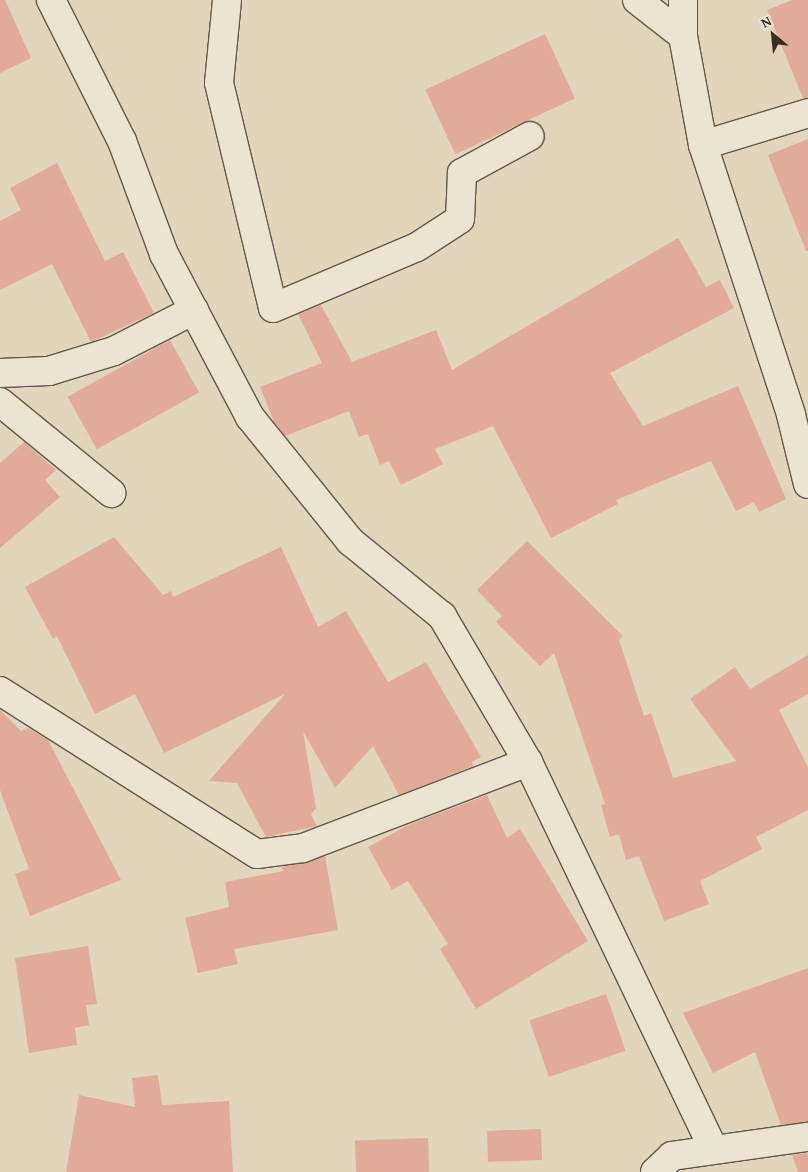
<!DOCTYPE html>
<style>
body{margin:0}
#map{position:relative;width:808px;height:1172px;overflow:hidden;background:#e1d6bb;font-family:"Gentium Book Plus",serif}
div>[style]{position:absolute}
.building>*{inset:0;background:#e2aa98;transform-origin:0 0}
.roads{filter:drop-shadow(1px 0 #62584a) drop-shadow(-1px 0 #62584a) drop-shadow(0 1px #62584a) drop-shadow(0 -1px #62584a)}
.minor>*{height:28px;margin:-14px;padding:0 14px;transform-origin:14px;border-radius:14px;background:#ece4d3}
span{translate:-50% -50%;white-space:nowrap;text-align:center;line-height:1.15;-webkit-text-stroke:4.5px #ece4d3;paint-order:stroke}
.north{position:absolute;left:748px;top:10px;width:50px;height:50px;-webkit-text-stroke:4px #ece4d3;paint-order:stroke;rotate:332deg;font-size:14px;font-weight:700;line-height:20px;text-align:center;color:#372e24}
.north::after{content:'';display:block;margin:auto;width:18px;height:22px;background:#372e24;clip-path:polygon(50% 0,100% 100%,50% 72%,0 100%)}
</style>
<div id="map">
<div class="building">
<i style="clip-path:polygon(0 0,5px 0,31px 58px,0 73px)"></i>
<i style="clip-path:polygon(792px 0,808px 0,808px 98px,803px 98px,767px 10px)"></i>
<i style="left:545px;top:34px;width:71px;height:132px;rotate:65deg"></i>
<i style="clip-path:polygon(808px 139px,808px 251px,806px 251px,768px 155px)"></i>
<i style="clip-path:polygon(57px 163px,105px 261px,123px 252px,154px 313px,91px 342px,52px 264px,0 290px,0 221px,21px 210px,10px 188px)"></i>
<i style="clip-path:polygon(678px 238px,706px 287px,720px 280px,734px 308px,610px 373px,643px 426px,738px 386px,786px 499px,759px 512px,754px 502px,736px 511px,711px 461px,616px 500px,618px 504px,551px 538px,493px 426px,435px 449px,443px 464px,401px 485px,389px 461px,380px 465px,368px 434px,359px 437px,349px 411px,285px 436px,274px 422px,260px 387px,322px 363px,298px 314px,321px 305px,352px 362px,436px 330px,452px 370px)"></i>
<i style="left:170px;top:340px;width:60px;height:117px;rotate:61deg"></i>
<i style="clip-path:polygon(24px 442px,56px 470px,45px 480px,60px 497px,0 548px,0 463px)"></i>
<i style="clip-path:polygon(114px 537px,163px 595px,171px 591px,173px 597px,281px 547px,318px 627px,346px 611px,388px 682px,426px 662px,481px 757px,472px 762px,473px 766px,399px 795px,373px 746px,335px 788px,303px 731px,316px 808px,311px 814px,317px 826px,266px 837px,237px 783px,209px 781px,285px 694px,164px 753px,135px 694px,95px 714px,57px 636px,53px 639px,25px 587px)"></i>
<i style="clip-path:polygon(527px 541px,623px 636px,619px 640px,644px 716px,651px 713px,673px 778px,736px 761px,690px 699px,735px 667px,750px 689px,808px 655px,808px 694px,779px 710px,808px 767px,808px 810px,756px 837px,762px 849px,700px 881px,709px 904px,664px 921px,639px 856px,626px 860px,619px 834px,610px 837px,601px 805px,605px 804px,554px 653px,540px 666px,496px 622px,502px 616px,477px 590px)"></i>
<i style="clip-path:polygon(0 710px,21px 731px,28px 728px,48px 740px,121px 880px,30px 916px,15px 874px,29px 869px,0 790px)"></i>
<i style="clip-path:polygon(487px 795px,507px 838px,520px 829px,588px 941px,476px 1009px,440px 949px,448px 944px,408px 881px,392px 890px,368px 847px,408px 825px)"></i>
<i style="clip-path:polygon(325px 856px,338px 930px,234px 949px,238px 964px,198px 973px,185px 918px,229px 907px,225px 882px,284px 871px,281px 867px)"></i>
<i style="clip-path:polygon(88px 946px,97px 1004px,86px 1005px,89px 1025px,75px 1028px,77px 1045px,29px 1053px,15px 958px)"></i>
<i style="clip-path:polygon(808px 968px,808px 1122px,781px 1125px,755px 1052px,713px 1073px,683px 1013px)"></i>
<i style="left:606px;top:994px;width:60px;height:81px;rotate:71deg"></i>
<i style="clip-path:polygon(158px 1075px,162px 1105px,229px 1101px,233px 1172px,66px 1172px,79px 1095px,135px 1107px,132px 1078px)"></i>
<i style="left:541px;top:1129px;width:31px;height:54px;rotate:88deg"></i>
<i style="left:428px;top:1138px;width:34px;height:73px;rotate:88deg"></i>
<i style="clip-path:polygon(808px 1153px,808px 1172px,798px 1172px,792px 1155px)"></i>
</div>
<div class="roads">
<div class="minor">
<i style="left:51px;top:0;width:158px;rotate:63.3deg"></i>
<i style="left:122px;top:141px;width:121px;rotate:69.6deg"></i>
<i style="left:164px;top:254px;width:184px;rotate:62.2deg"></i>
<i style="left:250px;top:417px;width:159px;rotate:51.1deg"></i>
<i style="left:350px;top:541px;width:119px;rotate:39.2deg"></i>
<i style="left:442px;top:616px;width:169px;rotate:59.5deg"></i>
<i style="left:528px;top:762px;width:428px;rotate:64.4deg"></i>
<i style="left:227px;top:0;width:83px;rotate:95.5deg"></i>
<i style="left:219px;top:83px;width:231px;rotate:76.5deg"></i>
<i style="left:273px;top:308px;width:156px;rotate:-23deg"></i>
<i style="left:417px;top:247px;width:51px;rotate:-33.1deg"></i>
<i style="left:460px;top:219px;width:46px;rotate:-87.5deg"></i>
<i style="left:462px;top:173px;width:77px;rotate:-28.6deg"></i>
<i style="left:637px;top:0;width:58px;rotate:38deg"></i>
<i style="left:683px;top:0;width:36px;rotate:90deg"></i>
<i style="left:683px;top:36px;width:111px;rotate:79.6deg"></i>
<i style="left:703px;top:145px;width:284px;rotate:71.9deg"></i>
<i style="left:791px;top:415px;width:71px;rotate:76.2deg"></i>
<i style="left:703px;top:145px;width:110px;rotate:-16.9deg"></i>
<i style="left:0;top:373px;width:49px;rotate:-2.3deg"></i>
<i style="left:49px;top:371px;width:68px;rotate:-17.1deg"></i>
<i style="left:114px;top:351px;width:90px;rotate:-27.1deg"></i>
<i style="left:0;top:402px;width:144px;rotate:39.3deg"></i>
<i style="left:0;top:691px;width:304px;rotate:32.4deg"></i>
<i style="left:257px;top:854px;width:46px;rotate:-7.4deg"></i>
<i style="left:303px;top:848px;width:241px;rotate:-20.9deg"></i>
<i style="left:655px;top:1172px;width:23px;rotate:-43deg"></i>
<i style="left:672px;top:1156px;width:137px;rotate:-8deg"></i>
</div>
</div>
<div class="north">N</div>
</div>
